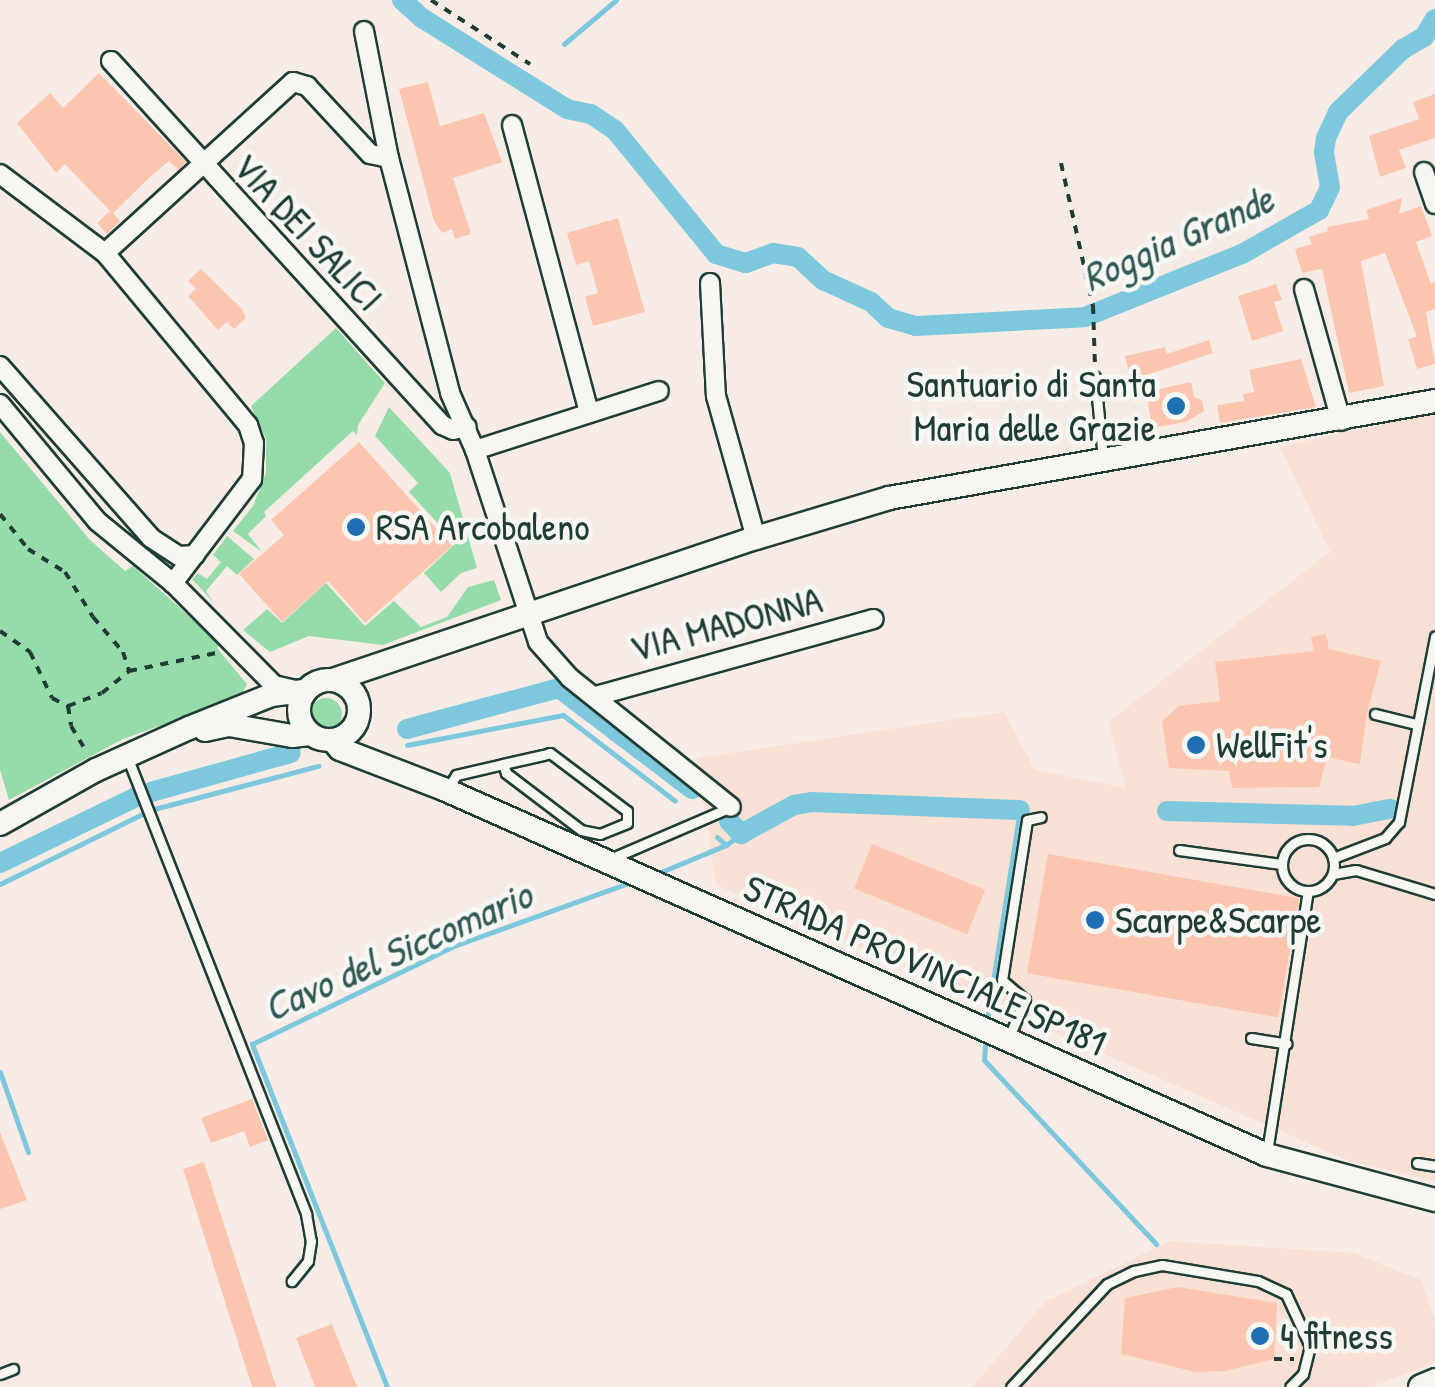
<!DOCTYPE html>
<style>
body{margin:0}
#map{position:relative;width:1435px;height:1387px;overflow:hidden;background:#f7ece5;font-family:"Patrick Hand",sans-serif}
div>[style]{position:absolute}
.built>*{inset:0;background:#f8e0d5}
.green>*{inset:0;background:#96dcaa}
.round{border-radius:50%}
.stream>*{height:5px;margin:-2.5px;padding:0 2.5px;transform-origin:2.5px;border-radius:2.5px;background:#7dc8dd}
.canal>*{height:20px;margin:-10px;padding:0 10px;transform-origin:10px;border-radius:10px;background:#7dc8dd}
.building>*{inset:0;background:#fcc5af;transform-origin:0 0}
.path>*{height:4px;margin-top:-2px;transform-origin:0;background:repeating-linear-gradient(90deg,#1f3d34 0 8px,transparent 0 16px)}
.roads{filter:drop-shadow(2px 0 #1f3d34) drop-shadow(-2px 0 #1f3d34) drop-shadow(0 2px #1f3d34) drop-shadow(0 -2px #1f3d34)}
.service>*{height:9px;margin:-4.5px;padding:0 4.5px;transform-origin:4.5px;border-radius:4.5px;background:#f6f6f2}
.service>.ring{margin:-4.5px;padding:0;box-sizing:content-box;background:none;border:9px solid #f6f6f2;border-radius:50%}
.minor>*{height:18px;margin:-9px;padding:0 9px;transform-origin:9px;border-radius:9px;background:#f6f6f2}
.tertiary>*{height:22px;margin:-11px;padding:0 11px;transform-origin:11px;border-radius:11px;background:#f6f6f2}
.tertiary>.ring{margin:-11px;padding:0;box-sizing:content-box;background:none;border:22px solid #f6f6f2;border-radius:50%}
.secondary>*{height:25px;margin:-12.5px;padding:0 12.5px;transform-origin:12.5px;border-radius:12.5px;background:#f6f6f2}
.dots>*{width:28px;height:28px;translate:-50% -50%;box-sizing:border-box;border:5px solid #f6f6f2;border-radius:50%}
span{translate:-50% -50%;white-space:nowrap;text-align:center;line-height:1.15;-webkit-text-stroke:9px #f6f6f2;paint-order:stroke}
.street-label{font-size:38px;color:#1f3d34}
.poi-label{font-size:38px;color:#1f3d34}
.right{translate:-100% -50%;text-align:right}
.left{translate:0 -50%;text-align:left}
.water-label{font-size:40px;color:#325956;font-style:italic}
</style>
<div id="map">
<div class="built">
<i style="clip-path:polygon(1435px 412px,1435px 1181px,1349px 1161px,716px 885px,697px 758px,1004px 712px,1035px 770px,1126px 788px,1108px 722px,1330px 552px,1280px 447px)"></i>
<i style="clip-path:polygon(1169px 1241px,1354px 1253px,1421px 1280px,1435px 1322px,1435px 1363px,1371px 1387px,972px 1387px,1045px 1302px)"></i>
</div>
<div class="green">
<i style="clip-path:polygon(336px 328px,385px 383px,358px 425px,357px 435px,353px 431px,264px 512px,266px 516px,248px 534px,262px 552px,233px 531px,253px 506px,266px 473px,266px 439px,251px 406px)"></i>
<i style="clip-path:polygon(389px 407px,450px 473px,477px 568px,461px 573px,441px 592px,424px 573px,456px 543px,409px 492px,418px 483px,375px 436px)"></i>
<i style="clip-path:polygon(0 432px,90px 540px,125px 571px,133px 566px,220px 644px,217px 648px,247px 684px,240px 697px,123px 739px,9px 800px,0 770px)"></i>
<i style="clip-path:polygon(227px 536px,254px 559px,237px 575px,227px 566px,206px 591px,214px 603px,192px 579px,198px 573px,207px 579px,221px 562px,213px 555px)"></i>
<i style="clip-path:polygon(494px 580px,501px 600px,383px 645px,309px 636px,270px 652px,243px 630px,267px 609px,282px 623px,326px 583px,365px 626px,394px 601px,421px 627px,447px 617px,468px 587px)"></i>
<i class="round" style="left:310px;top:698px;width:32px;height:32px"></i>
</div>
<div class="stream">
<i style="left:564px;top:44px;width:68px;rotate:-40.2deg"></i>
<i style="left:407px;top:745px;width:159px;rotate:-10.9deg"></i>
<i style="left:563px;top:715px;width:141px;rotate:37.5deg"></i>
<i style="left:154px;top:809px;width:170px;rotate:-14.7deg"></i>
<i style="left:717px;top:837px;width:12px;rotate:42deg"></i>
<i style="left:661px;top:872px;width:70px;rotate:-22.6deg"></i>
<i style="left:726px;top:845px;width:19px;rotate:-36deg"></i>
<i style="left:0;top:884px;width:158px;rotate:-26.2deg"></i>
<i style="left:987px;top:1020px;width:213px;rotate:-81.1deg"></i>
<i style="left:985px;top:1046px;width:14px;rotate:94deg"></i>
<i style="left:984px;top:1060px;width:252px;rotate:46.9deg"></i>
<i style="left:0;top:1072px;width:85px;rotate:70.7deg"></i>
<i style="left:387px;top:1387px;width:369px;rotate:-111.5deg"></i>
<i style="left:252px;top:1044px;width:225px;rotate:-25.9deg"></i>
<i style="left:454px;top:946px;width:185px;rotate:-19.9deg"></i>
</div>
<div class="canal">
<i style="left:402px;top:0;width:27px;rotate:42deg"></i>
<i style="left:422px;top:18px;width:171px;rotate:32.1deg"></i>
<i style="left:567px;top:109px;width:25px;rotate:12deg"></i>
<i style="left:591px;top:114px;width:29px;rotate:34deg"></i>
<i style="left:615px;top:130px;width:160px;rotate:50.8deg"></i>
<i style="left:716px;top:254px;width:31px;rotate:17deg"></i>
<i style="left:746px;top:263px;width:29px;rotate:-20deg"></i>
<i style="left:773px;top:253px;width:25px;rotate:9deg"></i>
<i style="left:798px;top:257px;width:34px;rotate:43deg"></i>
<i style="left:823px;top:280px;width:53px;rotate:24.6deg"></i>
<i style="left:871px;top:302px;width:23px;rotate:43deg"></i>
<i style="left:888px;top:318px;width:29px;rotate:16deg"></i>
<i style="left:916px;top:326px;width:169px;rotate:-3deg"></i>
<i style="left:1085px;top:317px;width:169px;rotate:-21.9deg"></i>
<i style="left:1242px;top:254px;width:89px;rotate:-29.7deg"></i>
<i style="left:1319px;top:210px;width:25px;rotate:-64deg"></i>
<i style="left:1330px;top:187px;width:36px;rotate:-100deg"></i>
<i style="left:1324px;top:152px;width:14px;rotate:-82deg"></i>
<i style="left:1326px;top:138px;width:29px;rotate:-65deg"></i>
<i style="left:1338px;top:112px;width:91px;rotate:-44.1deg"></i>
<i style="left:1403px;top:49px;width:24px;rotate:-30deg"></i>
<i style="left:1424px;top:37px;width:21px;rotate:-59deg"></i>
<i style="left:407px;top:729px;width:157px;rotate:-15.1deg"></i>
<i style="left:559px;top:688px;width:167px;rotate:37.2deg"></i>
<i style="left:151px;top:792px;width:145px;rotate:-15.6deg"></i>
<i style="left:1167px;top:811px;width:186px;rotate:1.5deg"></i>
<i style="left:1353px;top:816px;width:38px;rotate:-11deg"></i>
<i style="left:729px;top:821px;width:18px;rotate:47deg"></i>
<i style="left:741px;top:834px;width:60px;rotate:-28.7deg"></i>
<i style="left:794px;top:805px;width:18px;rotate:-9deg"></i>
<i style="left:812px;top:802px;width:208px;rotate:2.2deg"></i>
<i style="left:0;top:863px;width:153px;rotate:-25.9deg"></i>
</div>
<div class="building">
<i style="clip-path:polygon(99px 73px,186px 162px,178px 170px,169px 161px,150px 177px,113px 213px,120px 221px,107px 234px,97px 223px,110px 211px,65px 164px,56px 173px,17px 123px,50px 93px,63px 108px)"></i>
<i style="clip-path:polygon(428px 82px,440px 126px,484px 113px,502px 162px,453px 178px,471px 234px,455px 239px,452px 229px,442px 233px,434px 221px,399px 89px)"></i>
<i style="clip-path:polygon(1435px 94px,1435px 138px,1399px 150px,1406px 168px,1380px 177px,1369px 136px,1419px 119px,1413px 102px)"></i>
<i style="clip-path:polygon(1402px 198px,1399px 214px,1421px 206px,1432px 236px,1416px 242px,1431px 284px,1435px 282px,1435px 309px,1426px 312px,1435px 364px,1417px 369px,1408px 339px,1417px 337px,1385px 253px,1361px 261px,1384px 386px,1349px 393px,1322px 269px,1302px 273px,1295px 249px,1312px 244px,1309px 237px,1328px 231px,1327px 227px,1369px 219px,1366px 210px)"></i>
<i style="clip-path:polygon(618px 218px,645px 312px,593px 326px,585px 297px,598px 293px,589px 261px,576px 265px,567px 233px)"></i>
<i style="clip-path:polygon(201px 269px,242px 309px,246px 318px,234px 329px,227px 322px,218px 330px,188px 296px,196px 289px,188px 281px)"></i>
<i style="clip-path:polygon(1276px 284px,1282px 300px,1274px 302px,1283px 331px,1252px 341px,1238px 296px)"></i>
<i style="clip-path:polygon(1209px 340px,1213px 353px,1131px 380px,1125px 356px,1165px 347px,1167px 354px)"></i>
<i style="clip-path:polygon(1301px 359px,1316px 407px,1220px 423px,1217px 405px,1244px 401px,1243px 394px,1254px 392px,1249px 370px)"></i>
<i style="clip-path:polygon(1191px 382px,1194px 397px,1202px 400px,1204px 411px,1186px 422px,1152px 428px,1146px 392px)"></i>
<i style="clip-path:polygon(359px 442px,452px 546px,365px 623px,328px 581px,282px 622px,239px 574px,284px 535px,271px 520px)"></i>
<i style="clip-path:polygon(1326px 634px,1329px 649px,1381px 661px,1367px 713px,1360px 764px,1327px 757px,1319px 787px,1232px 788px,1229px 771px,1169px 768px,1162px 721px,1179px 706px,1220px 701px,1215px 662px,1314px 651px,1311px 637px)"></i>
<i style="left:872px;top:844px;width:122px;height:48px;rotate:22deg"></i>
<i style="left:1048px;top:854px;width:255px;height:121px;rotate:10deg"></i>
<i style="clip-path:polygon(252px 1099px,268px 1140px,250px 1147px,244px 1131px,211px 1143px,201px 1118px)"></i>
<i style="clip-path:polygon(0 1132px,27px 1200px,0 1209px)"></i>
<i style="clip-path:polygon(204px 1162px,266px 1355px,276px 1387px,252px 1387px,244px 1362px,183px 1169px)"></i>
<i style="clip-path:polygon(1178px 1287px,1277px 1303px,1274px 1359px,1226px 1371px,1196px 1372px,1121px 1354px,1125px 1298px)"></i>
<i style="clip-path:polygon(332px 1324px,357px 1387px,315px 1387px,296px 1338px)"></i>
</div>
<div class="path">
<i style="left:431px;top:0;width:118px;rotate:32.9deg"></i>
<i style="left:1061px;top:163px;width:147px;rotate:77.4deg"></i>
<i style="left:1093px;top:306px;width:61px;rotate:88.1deg"></i>
<i style="left:0;top:514px;width:45px;rotate:51.3deg"></i>
<i style="left:28px;top:549px;width:44px;rotate:31.9deg"></i>
<i style="left:65px;top:572px;width:53px;rotate:58.1deg"></i>
<i style="left:93px;top:617px;width:46px;rotate:49.4deg"></i>
<i style="left:123px;top:652px;width:20px;rotate:72deg"></i>
<i style="left:0;top:631px;width:37px;rotate:35deg"></i>
<i style="left:30px;top:652px;width:51px;rotate:64.4deg"></i>
<i style="left:52px;top:698px;width:18px;rotate:27deg"></i>
<i style="left:68px;top:706px;width:20px;rotate:81deg"></i>
<i style="left:71px;top:726px;width:31px;rotate:59deg"></i>
<i style="left:68px;top:706px;width:36px;rotate:-21deg"></i>
<i style="left:102px;top:693px;width:35px;rotate:-39deg"></i>
<i style="left:129px;top:671px;width:89px;rotate:-11.7deg"></i>
<i style="left:1274px;top:1359px;width:20px"></i>
</div>
<div class="roads">
<div class="service">
<i style="left:1095px;top:377px;width:82px;rotate:84.4deg"></i>
<i style="left:1375px;top:714px;width:42px;rotate:13.7deg"></i>
<i style="left:128px;top:759px;width:489px;rotate:68.6deg"></i>
<i style="left:306px;top:1214px;width:27px;rotate:80deg"></i>
<i style="left:311px;top:1241px;width:20px;rotate:99deg"></i>
<i style="left:308px;top:1261px;width:26px;rotate:129deg"></i>
<i style="left:448px;top:788px;width:15px;rotate:-58deg"></i>
<i style="left:456px;top:775px;width:48px;rotate:-13.2deg"></i>
<i style="left:503px;top:764px;width:41px;rotate:-12.7deg"></i>
<i style="left:543px;top:755px;width:7px;rotate:-16deg"></i>
<i style="left:550px;top:753px;width:96px;rotate:37deg"></i>
<i style="left:627px;top:811px;width:12px;rotate:90deg"></i>
<i style="left:627px;top:823px;width:29px;rotate:158deg"></i>
<i style="left:600px;top:834px;width:19px;rotate:-168deg"></i>
<i style="left:581px;top:830px;width:94px;rotate:-142.8deg"></i>
<i style="left:506px;top:773px;width:9px;rotate:-108deg"></i>
<i class="ring" style="left:1282px;top:839px;width:43px;height:43px"></i>
<i style="left:1179px;top:850px;width:103px;rotate:7.8deg"></i>
<i style="left:1333px;top:858px;width:56px;rotate:-21deg"></i>
<i style="left:1385px;top:838px;width:21px;rotate:-49deg"></i>
<i style="left:1399px;top:822px;width:189px;rotate:-79deg"></i>
<i style="left:610px;top:859px;width:132px;rotate:-23.3deg"></i>
<i style="left:1333px;top:874px;width:23px;rotate:-10deg"></i>
<i style="left:1356px;top:870px;width:83px;rotate:16.9deg"></i>
<i style="left:1251px;top:1038px;width:36px;rotate:9deg"></i>
<i style="left:1008px;top:1039px;width:43px;rotate:-66.4deg"></i>
<i style="left:1025px;top:1000px;width:30px;rotate:-139deg"></i>
<i style="left:1002px;top:980px;width:162px;rotate:-81.1deg"></i>
<i style="left:1027px;top:820px;width:14px;rotate:-12deg"></i>
<i style="left:1267px;top:1152px;width:264px;rotate:-81.1deg"></i>
<i style="left:1417px;top:1163px;width:18px;rotate:9deg"></i>
<i style="left:0;top:1374px;width:14px;rotate:-21deg"></i>
<i style="left:1011px;top:1387px;width:141px;rotate:-47deg"></i>
<i style="left:1107px;top:1284px;width:30px;rotate:-26deg"></i>
<i style="left:1134px;top:1271px;width:29px;rotate:-12deg"></i>
<i style="left:1162px;top:1265px;width:97px;rotate:9.5deg"></i>
<i style="left:1258px;top:1281px;width:31px;rotate:25deg"></i>
<i style="left:1286px;top:1294px;width:57px;rotate:65.2deg"></i>
<i style="left:1310px;top:1346px;width:29px;rotate:104deg"></i>
<i style="left:1303px;top:1374px;width:18px;rotate:135deg"></i>
</div>
<div class="minor">
<i style="left:364px;top:31px;width:129px;rotate:78.9deg"></i>
<i style="left:389px;top:158px;width:243px;rotate:75.4deg"></i>
<i style="left:450px;top:393px;width:62px;rotate:66.3deg"></i>
<i style="left:475px;top:450px;width:202px;rotate:71.8deg"></i>
<i style="left:538px;top:642px;width:48px;rotate:48.4deg"></i>
<i style="left:570px;top:678px;width:206px;rotate:38.7deg"></i>
<i style="left:111px;top:61px;width:492px;rotate:47.7deg"></i>
<i style="left:442px;top:425px;width:12px;rotate:24deg"></i>
<i style="left:453px;top:430px;width:14px;rotate:-12deg"></i>
<i style="left:512px;top:125px;width:298px;rotate:75deg"></i>
<i style="left:1424px;top:172px;width:34px;rotate:71deg"></i>
<i style="left:0;top:174px;width:131px;rotate:37deg"></i>
<i style="left:105px;top:253px;width:224px;rotate:50.3deg"></i>
<i style="left:248px;top:425px;width:19px;rotate:72deg"></i>
<i style="left:254px;top:443px;width:36px;rotate:93deg"></i>
<i style="left:252px;top:479px;width:131px;rotate:127.2deg"></i>
<i style="left:105px;top:253px;width:254px;rotate:-42.3deg"></i>
<i style="left:293px;top:82px;width:15px;rotate:16deg"></i>
<i style="left:307px;top:86px;width:93px;rotate:47.2deg"></i>
<i style="left:370px;top:154px;width:19px;rotate:12deg"></i>
<i style="left:710px;top:283px;width:113px;rotate:87deg"></i>
<i style="left:716px;top:396px;width:148px;rotate:74.3deg"></i>
<i style="left:1304px;top:289px;width:137px;rotate:74.3deg"></i>
<i style="left:0;top:366px;width:229px;rotate:48.7deg"></i>
<i style="left:151px;top:538px;width:33px;rotate:33deg"></i>
<i style="left:179px;top:556px;width:16px;rotate:-4deg"></i>
<i style="left:0;top:404px;width:152px;rotate:50.3deg"></i>
<i style="left:97px;top:521px;width:98px;rotate:39.2deg"></i>
<i style="left:173px;top:583px;width:144px;rotate:45.3deg"></i>
<i style="left:274px;top:685px;width:22px;rotate:13deg"></i>
<i style="left:475px;top:450px;width:193px;rotate:-17.8deg"></i>
<i style="left:596px;top:696px;width:288px;rotate:-15.5deg"></i>
</div>
<div class="tertiary">
<i style="left:333px;top:680px;width:446px;rotate:-18.6deg"></i>
<i style="left:756px;top:538px;width:139px;rotate:-16.7deg"></i>
<i style="left:889px;top:498px;width:555px;rotate:-10.07deg"></i>
<i class="ring" style="left:299px;top:680px;width:38px;height:38px"></i>
<i style="left:205px;top:730px;width:25px;rotate:-12deg"></i>
<i style="left:229px;top:725px;width:64px;rotate:9.9deg"></i>
<i style="left:292px;top:736px;width:18px;rotate:-6deg"></i>
<i style="left:332px;top:740px;width:12px;rotate:48deg"></i>
<i style="left:340px;top:749px;width:114px;rotate:21.1deg"></i>
<i style="left:446px;top:790px;width:898px;rotate:23.97deg"></i>
<i style="left:1267px;top:1155px;width:174px;rotate:15deg"></i>
<i style="left:0;top:824px;width:110px;rotate:-29.4deg"></i>
<i style="left:96px;top:770px;width:102px;rotate:-24.3deg"></i>
<i style="left:189px;top:728px;width:88px;rotate:-21.9deg"></i>
<i style="left:271px;top:695px;width:35px;rotate:-7deg"></i>
</div>
<div class="secondary">
<i style="left:1421px;top:1387px;width:15px;rotate:-23deg"></i>
</div>
</div>
<div class="dots">
<i style="left:1176px;top:406px;background:#1f6fb2"></i>
<i style="left:356px;top:527px;background:#1f6fb2"></i>
<i style="left:1196px;top:745px;background:#1f6fb2"></i>
<i style="left:1095px;top:920px;background:#1f6fb2"></i>
<i style="left:1260px;top:1336px;background:#1f6fb2"></i>
</div>
<div class="street-label">
<span style="left:308px;top:232px;rotate:47deg">VIA DEI SALICI</span>
<span style="left:726px;top:624px;rotate:-15deg">VIA MADONNA</span>
<span style="left:925px;top:965px;rotate:24deg">STRADA PROVINCIALE SP181</span>
</div>
<div class="poi-label">
<span class="right" style="left:1156px;top:406px">Santuario di Santa<br>Maria delle Grazie</span>
<span class="left" style="left:376px;top:527px">RSA Arcobaleno</span>
<span class="left" style="left:1216px;top:745px">WellFit's</span>
<span class="left" style="left:1115px;top:920px">Scarpe&amp;Scarpe</span>
<span class="left" style="left:1280px;top:1336px">4 fitness</span>
</div>
<div class="water-label">
<span style="left:1177px;top:237px;rotate:-24deg">Roggia Grande</span>
<span style="left:397px;top:950px;rotate:-24deg">Cavo del Siccomario</span>
</div>
</div>
